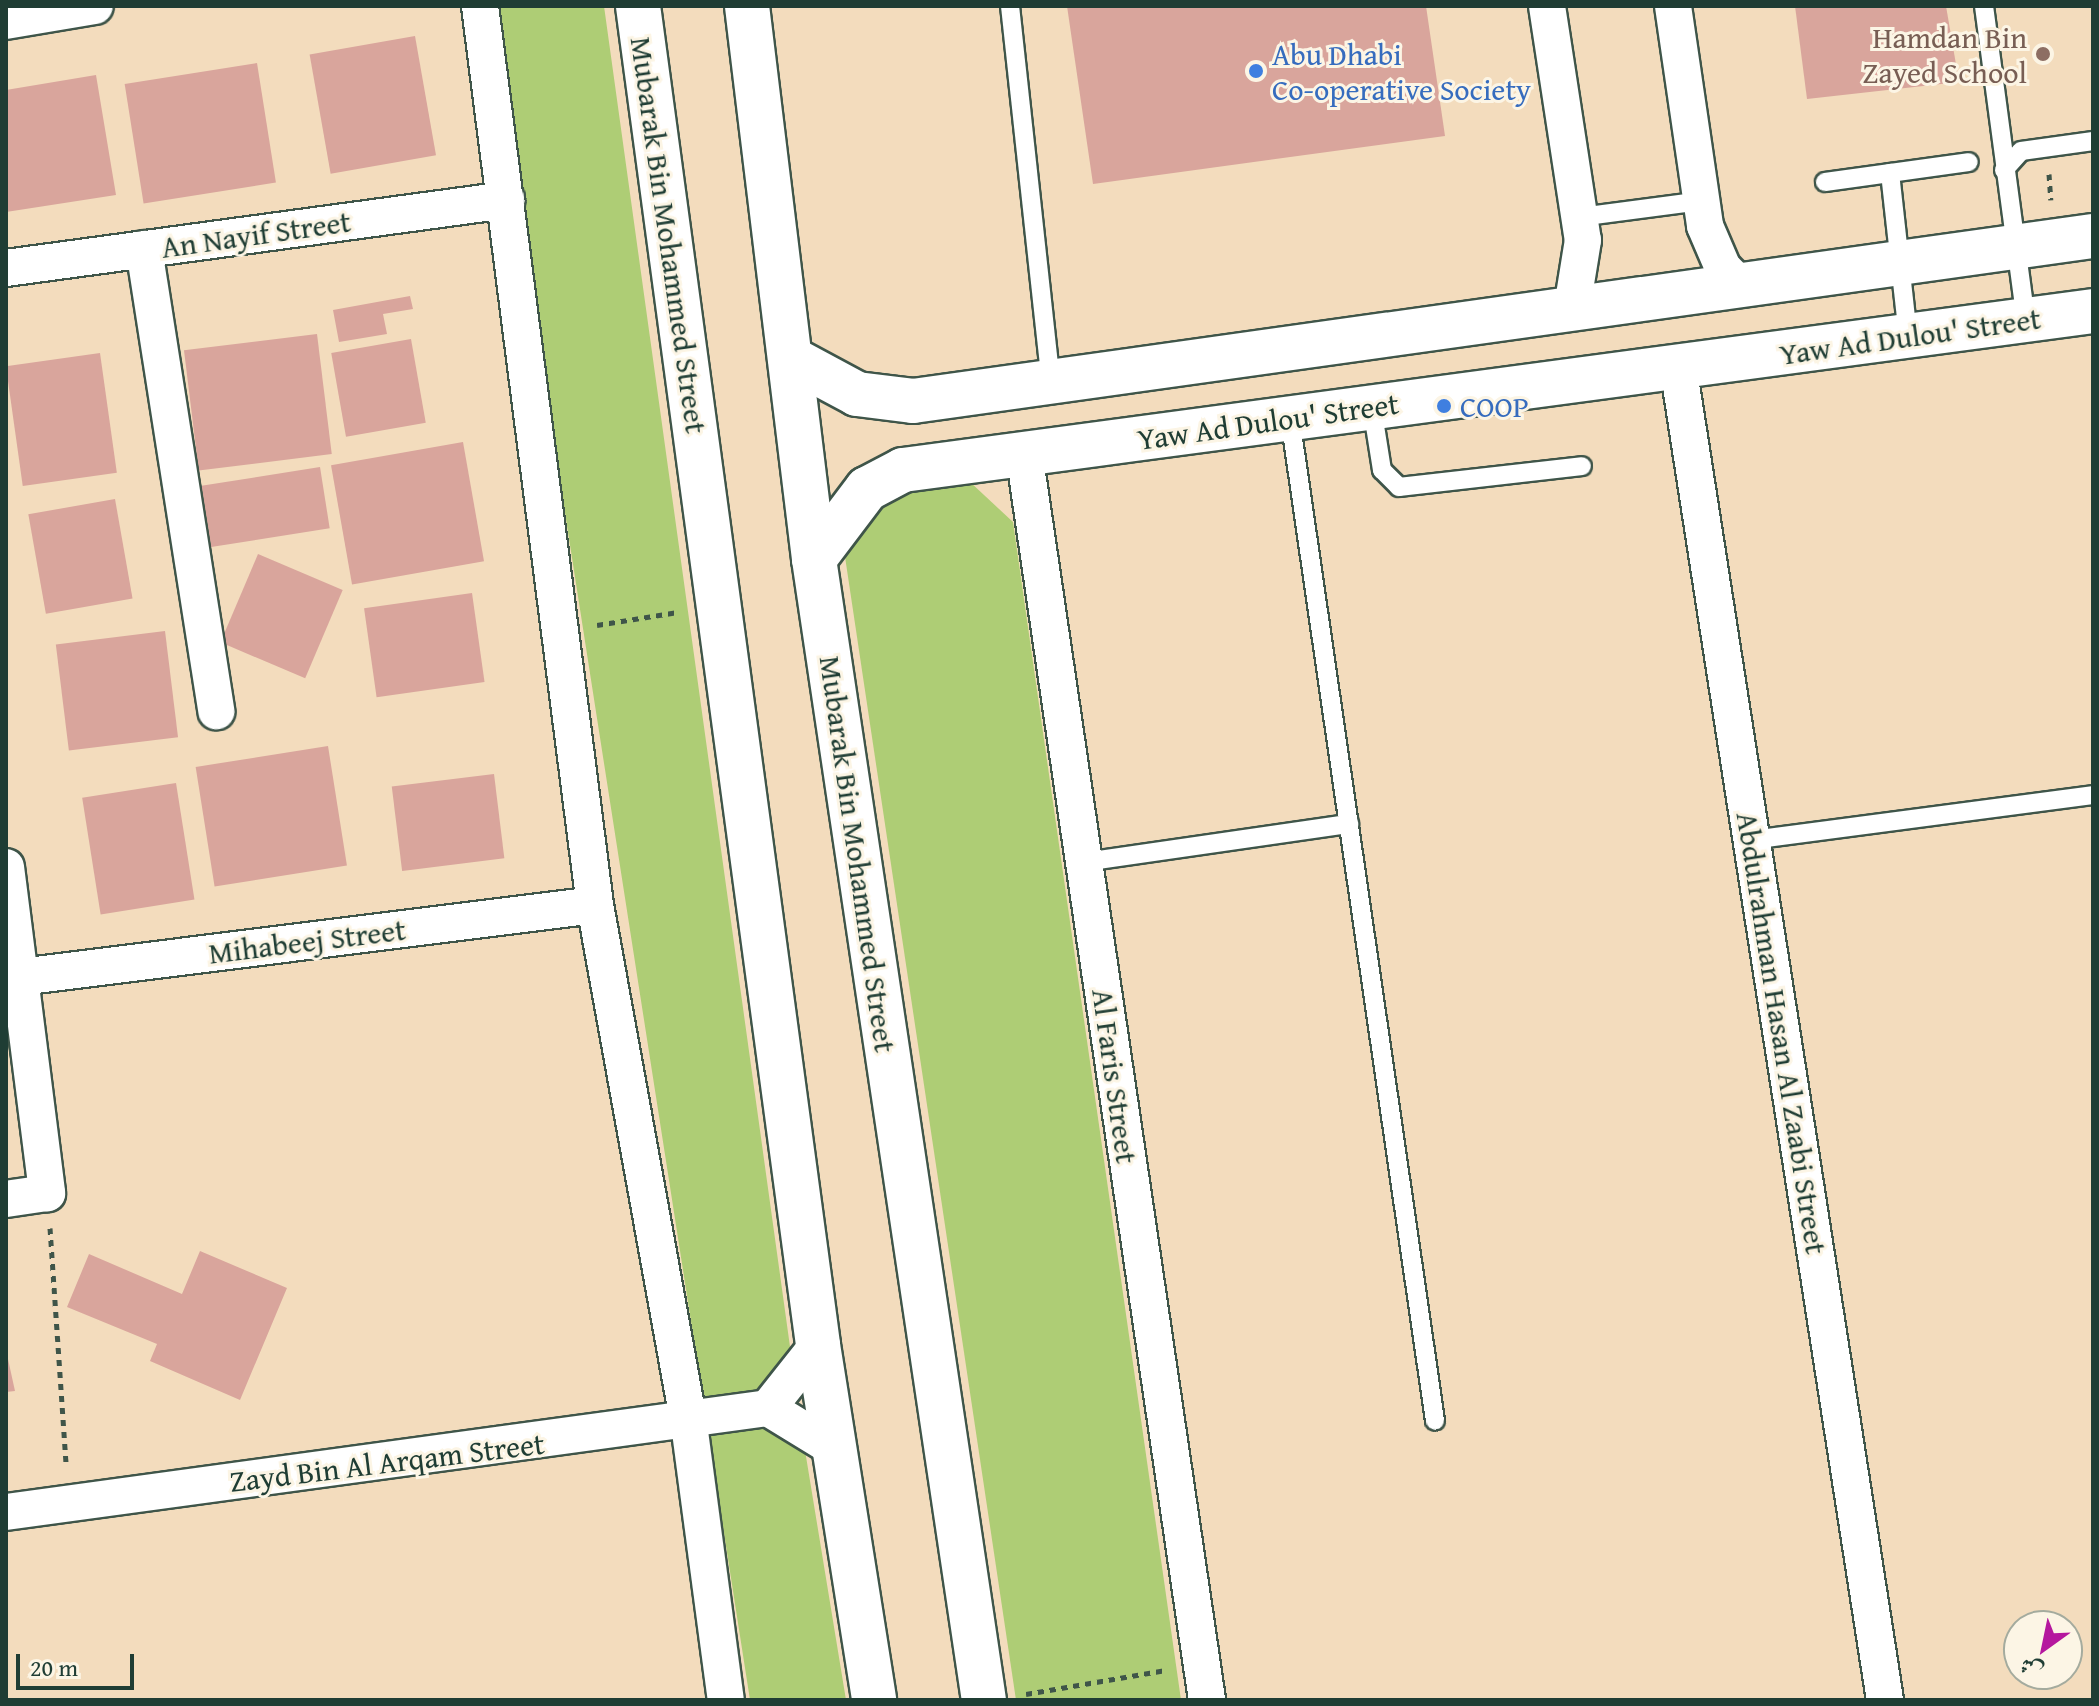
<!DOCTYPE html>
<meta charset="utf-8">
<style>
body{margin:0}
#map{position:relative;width:2099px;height:1706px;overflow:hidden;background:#f3dcbd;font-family:"Gentium Book Plus",Amiri,serif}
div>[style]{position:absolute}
.green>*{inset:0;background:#aecd75}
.building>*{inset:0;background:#d9a59c;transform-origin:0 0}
.path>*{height:5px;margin-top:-2.5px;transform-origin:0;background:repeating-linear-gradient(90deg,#3f5549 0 6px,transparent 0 12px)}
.roads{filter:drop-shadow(2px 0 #3f5549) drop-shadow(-2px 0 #3f5549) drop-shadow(0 2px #3f5549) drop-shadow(0 -2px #3f5549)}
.lane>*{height:18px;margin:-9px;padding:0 9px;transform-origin:9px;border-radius:9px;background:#fff}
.street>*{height:36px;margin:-18px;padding:0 18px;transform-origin:18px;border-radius:18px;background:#fff}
.secondary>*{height:44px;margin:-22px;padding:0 22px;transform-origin:22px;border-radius:22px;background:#fff}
.dots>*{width:22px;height:22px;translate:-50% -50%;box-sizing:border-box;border:4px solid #fcf5e5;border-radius:50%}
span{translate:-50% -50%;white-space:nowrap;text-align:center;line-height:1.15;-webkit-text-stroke:6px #fcf5e5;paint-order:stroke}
.education-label{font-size:30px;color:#785e54}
.right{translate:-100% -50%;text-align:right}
.shop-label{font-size:30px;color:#366cbe}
.left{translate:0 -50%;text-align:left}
.street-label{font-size:30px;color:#1f3d34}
.frame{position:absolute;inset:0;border:8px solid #1f3d34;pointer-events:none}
.north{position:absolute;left:2003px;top:1610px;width:80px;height:80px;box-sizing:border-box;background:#fcf5e5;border:2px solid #a4ab9e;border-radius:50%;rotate:213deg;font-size:22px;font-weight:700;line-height:32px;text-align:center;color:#1f3d34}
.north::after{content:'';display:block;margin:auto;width:28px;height:36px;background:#b5179e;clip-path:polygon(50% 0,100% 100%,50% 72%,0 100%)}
.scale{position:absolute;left:16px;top:1654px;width:118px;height:36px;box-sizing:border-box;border:4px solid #1f3d34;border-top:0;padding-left:10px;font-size:24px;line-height:28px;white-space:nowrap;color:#1f3d34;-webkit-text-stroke:6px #fcf5e5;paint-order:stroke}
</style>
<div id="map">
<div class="green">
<i style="clip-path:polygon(486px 6px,604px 6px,801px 1426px,846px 1700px,750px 1700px)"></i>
<i style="clip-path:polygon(969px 481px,1013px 522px,1181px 1700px,1016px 1700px,844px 550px,864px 510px,913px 488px)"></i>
</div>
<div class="building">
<i style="clip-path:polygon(1067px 6px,1426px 6px,1445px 136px,1093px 184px)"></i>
<i style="clip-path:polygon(1795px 6px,1946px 6px,1959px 82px,1807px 99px)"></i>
<i style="left:415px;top:36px;width:121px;height:107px;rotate:80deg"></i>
<i style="left:257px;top:63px;width:121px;height:134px;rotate:81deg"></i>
<i style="clip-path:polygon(96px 75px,116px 195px,6px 212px,6px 90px)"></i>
<i style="clip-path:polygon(410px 296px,413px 309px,383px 314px,387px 334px,339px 342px,333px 310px)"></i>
<i style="left:317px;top:334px;width:121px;height:134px;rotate:83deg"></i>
<i style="left:411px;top:339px;width:85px;height:81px;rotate:80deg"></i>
<i style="left:100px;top:353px;width:121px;height:95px;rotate:82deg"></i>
<i style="left:463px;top:442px;width:121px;height:134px;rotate:80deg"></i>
<i style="left:320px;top:467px;width:62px;height:120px;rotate:81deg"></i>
<i style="left:115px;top:499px;width:101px;height:88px;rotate:80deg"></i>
<i style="left:258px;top:554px;width:92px;height:96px;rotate:23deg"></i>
<i style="left:472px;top:593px;width:90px;height:109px;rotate:82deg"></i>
<i style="left:165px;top:631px;width:107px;height:110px;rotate:83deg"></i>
<i style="left:328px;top:746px;width:121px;height:134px;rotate:81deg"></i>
<i style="left:494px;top:774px;width:85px;height:103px;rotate:83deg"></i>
<i style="left:176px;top:783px;width:118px;height:95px;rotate:81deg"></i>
<i style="clip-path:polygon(200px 1251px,287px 1288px,240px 1400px,150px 1361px,157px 1344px,67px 1307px,89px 1254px,182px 1294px)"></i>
<i style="clip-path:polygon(6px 1350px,15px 1391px,6px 1392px)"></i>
</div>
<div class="path">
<i style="left:2049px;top:174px;width:26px;rotate:86deg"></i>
<i style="left:597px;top:625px;width:82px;rotate:-9.1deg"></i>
<i style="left:50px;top:1228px;width:238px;rotate:86.1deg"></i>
<i style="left:1026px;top:1694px;width:142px;rotate:-9.7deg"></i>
</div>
<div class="roads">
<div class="lane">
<i style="left:1010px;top:6px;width:378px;rotate:83.8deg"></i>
<i style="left:1984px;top:6px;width:317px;rotate:82.4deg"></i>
<i style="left:2004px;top:170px;width:25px;rotate:-48deg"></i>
<i style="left:2021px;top:151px;width:73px;rotate:-7.9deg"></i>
<i style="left:1890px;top:173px;width:164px;rotate:83.7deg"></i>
<i style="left:1825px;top:182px;width:145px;rotate:-7.9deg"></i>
<i style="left:1580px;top:217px;width:122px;rotate:-7.5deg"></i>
<i style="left:1372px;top:407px;width:64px;rotate:81deg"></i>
<i style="left:1382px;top:470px;width:24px;rotate:45deg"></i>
<i style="left:1399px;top:487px;width:184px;rotate:-6.5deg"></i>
<i style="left:1290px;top:418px;width:1013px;rotate:81.77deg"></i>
<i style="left:1752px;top:840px;width:344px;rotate:-7.5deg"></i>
<i style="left:1084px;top:862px;width:268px;rotate:-8.2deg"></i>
</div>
<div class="street">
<i style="left:480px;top:6px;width:906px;rotate:82.71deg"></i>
<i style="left:595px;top:905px;width:527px;rotate:79.73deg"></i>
<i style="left:689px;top:1424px;width:278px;rotate:82.4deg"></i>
<i style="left:1547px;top:6px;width:237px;rotate:81.3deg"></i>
<i style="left:1583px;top:240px;width:69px;rotate:99.2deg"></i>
<i style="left:1673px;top:6px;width:222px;rotate:81.7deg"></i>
<i style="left:1705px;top:226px;width:46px;rotate:66.8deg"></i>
<i style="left:1723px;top:268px;width:24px;rotate:45deg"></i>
<i style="left:6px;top:21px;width:90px;rotate:-9.6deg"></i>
<i style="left:144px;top:249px;width:468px;rotate:81.1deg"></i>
<i style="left:6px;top:268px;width:505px;rotate:-7.74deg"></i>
<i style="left:1678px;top:366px;width:1350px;rotate:81.18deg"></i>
<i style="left:1024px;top:453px;width:1260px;rotate:81.65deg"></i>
<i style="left:6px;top:867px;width:329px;rotate:82.8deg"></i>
<i style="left:47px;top:1193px;width:41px;rotate:171.7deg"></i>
<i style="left:20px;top:977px;width:579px;rotate:-7.14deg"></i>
<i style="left:768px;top:1408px;width:80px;rotate:-51.6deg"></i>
<i style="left:6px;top:1512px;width:769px;rotate:-7.77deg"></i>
<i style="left:768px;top:1408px;width:79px;rotate:31.5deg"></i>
</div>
<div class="secondary">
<i style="left:638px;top:6px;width:1351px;rotate:82.34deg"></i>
<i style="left:818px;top:1345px;width:359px;rotate:81deg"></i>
<i style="left:747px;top:6px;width:557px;rotate:83.09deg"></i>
<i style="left:814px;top:559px;width:1154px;rotate:81.53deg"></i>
<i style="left:790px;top:358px;width:76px;rotate:28.2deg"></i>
<i style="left:857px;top:394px;width:56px;rotate:7.1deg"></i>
<i style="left:913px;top:401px;width:1191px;rotate:-7.96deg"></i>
<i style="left:814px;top:559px;width:88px;rotate:-52.9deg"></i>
<i style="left:867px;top:489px;width:41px;rotate:-27.8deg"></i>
<i style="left:903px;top:470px;width:1201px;rotate:-7.61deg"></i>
</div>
</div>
<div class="dots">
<i style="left:2043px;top:54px;background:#8d6e63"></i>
<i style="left:1256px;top:71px;background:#3f7fe0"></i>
<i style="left:1444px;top:406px;background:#3f7fe0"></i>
</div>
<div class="education-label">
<span class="right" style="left:2027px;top:54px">Hamdan Bin<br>Zayed School</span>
</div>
<div class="shop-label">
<span class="left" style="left:1272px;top:71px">Abu Dhabi<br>Co-operative Society</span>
<span class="left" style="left:1460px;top:406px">COOP</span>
</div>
<div class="street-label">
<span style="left:256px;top:234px;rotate:-8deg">An Nayif Street</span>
<span style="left:669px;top:235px;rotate:82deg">Mubarak Bin Mohammed Street</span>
<span style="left:1910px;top:336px;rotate:-8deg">Yaw Ad Dulou' Street</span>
<span style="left:1268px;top:421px;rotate:-8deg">Yaw Ad Dulou' Street</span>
<span style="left:858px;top:854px;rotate:82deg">Mubarak Bin Mohammed Street</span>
<span style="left:307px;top:941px;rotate:-7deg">Mihabeej Street</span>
<span style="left:1782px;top:1033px;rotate:81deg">Abdulrahman Hasan Al Zaabi Street</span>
<span style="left:1115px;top:1076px;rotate:82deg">Al Faris Street</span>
<span style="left:387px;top:1462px;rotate:-7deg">Zayd Bin Al Arqam Street</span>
</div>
<div class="frame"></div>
<div class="north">ش</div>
<div class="scale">20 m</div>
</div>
